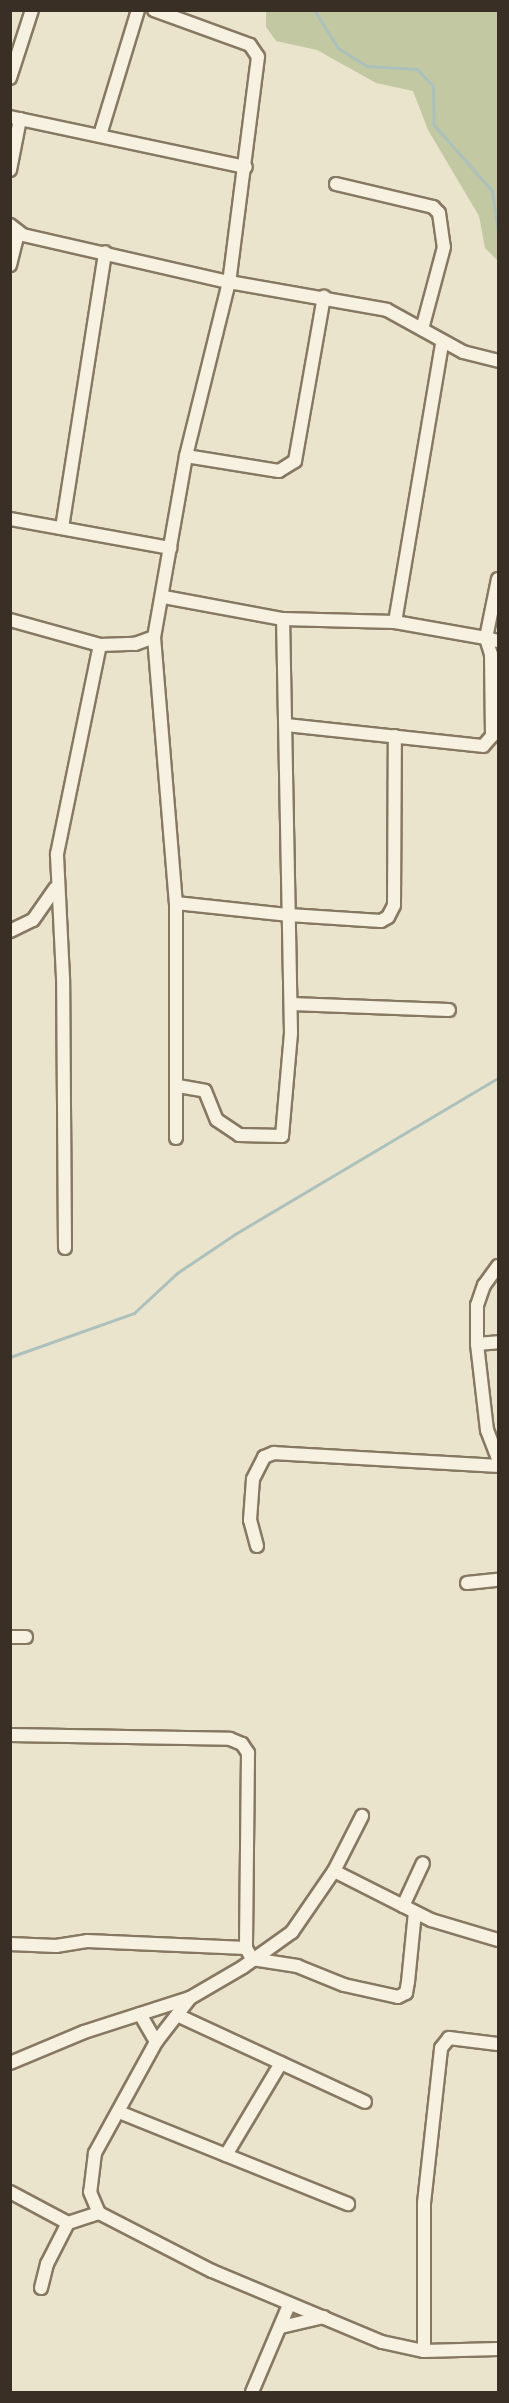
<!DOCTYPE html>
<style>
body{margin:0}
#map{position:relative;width:509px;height:2403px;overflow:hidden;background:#ebe4cd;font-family:"PT Serif",serif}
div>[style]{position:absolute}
.green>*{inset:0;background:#c2c8a1}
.stream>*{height:3px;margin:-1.5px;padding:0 1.5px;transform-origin:1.5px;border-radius:1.5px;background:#acc1bc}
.roads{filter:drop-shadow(2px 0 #877862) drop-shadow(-2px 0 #877862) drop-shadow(0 2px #877862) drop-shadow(0 -2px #877862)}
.street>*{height:12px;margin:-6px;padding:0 6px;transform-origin:6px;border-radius:6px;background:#f6f1e0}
span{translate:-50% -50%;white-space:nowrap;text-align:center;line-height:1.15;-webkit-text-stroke:4.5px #f3eedc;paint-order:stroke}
.frame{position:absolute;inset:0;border:12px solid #392f24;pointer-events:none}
</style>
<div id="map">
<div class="green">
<i style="clip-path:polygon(266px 11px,498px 11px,498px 261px,485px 248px,479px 216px,428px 130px,413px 91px,376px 83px,317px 50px,276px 41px,266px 27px)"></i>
</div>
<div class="stream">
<i style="left:314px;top:10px;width:45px;rotate:57.7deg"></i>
<i style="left:338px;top:48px;width:34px;rotate:32deg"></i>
<i style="left:367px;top:66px;width:50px;rotate:3.4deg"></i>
<i style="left:417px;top:69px;width:23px;rotate:47deg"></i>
<i style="left:433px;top:86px;width:39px;rotate:89deg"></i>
<i style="left:434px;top:125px;width:88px;rotate:48.7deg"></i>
<i style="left:492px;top:191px;width:41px;rotate:81.7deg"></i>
<i style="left:10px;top:1357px;width:132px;rotate:-19.5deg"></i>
<i style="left:134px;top:1313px;width:59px;rotate:-42.9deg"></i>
<i style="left:177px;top:1273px;width:70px;rotate:-33.9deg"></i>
<i style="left:235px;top:1234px;width:306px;rotate:-30.7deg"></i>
</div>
<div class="roads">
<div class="street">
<i style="left:154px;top:10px;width:102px;rotate:20deg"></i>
<i style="left:250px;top:45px;width:14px;rotate:56deg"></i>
<i style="left:258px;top:57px;width:227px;rotate:97.3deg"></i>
<i style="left:229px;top:282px;width:179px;rotate:103.9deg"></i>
<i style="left:186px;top:456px;width:184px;rotate:100deg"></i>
<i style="left:154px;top:637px;width:267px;rotate:85.3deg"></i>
<i style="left:176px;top:903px;width:235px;rotate:90deg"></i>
<i style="left:10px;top:78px;width:71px;rotate:-72.1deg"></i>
<i style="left:10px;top:117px;width:241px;rotate:12deg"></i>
<i style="left:100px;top:135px;width:131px;rotate:-73.1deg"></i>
<i style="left:10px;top:170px;width:52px;rotate:-78.9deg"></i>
<i style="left:336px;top:184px;width:100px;rotate:13.3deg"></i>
<i style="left:433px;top:207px;width:8px;rotate:45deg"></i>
<i style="left:439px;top:213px;width:34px;rotate:82deg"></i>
<i style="left:444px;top:247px;width:85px;rotate:105deg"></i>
<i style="left:10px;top:225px;width:16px;rotate:38deg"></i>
<i style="left:23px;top:235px;width:211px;rotate:12.9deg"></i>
<i style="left:229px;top:282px;width:160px;rotate:10deg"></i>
<i style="left:387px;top:310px;width:87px;rotate:28.9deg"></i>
<i style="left:463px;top:352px;width:36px;rotate:14deg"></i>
<i style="left:10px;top:265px;width:32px;rotate:-76deg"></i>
<i style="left:186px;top:456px;width:94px;rotate:9.2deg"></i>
<i style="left:279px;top:471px;width:19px;rotate:-32deg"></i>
<i style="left:295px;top:461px;width:167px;rotate:-80deg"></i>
<i style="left:10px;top:519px;width:163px;rotate:10.3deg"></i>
<i style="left:62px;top:528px;width:279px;rotate:-81.1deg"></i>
<i style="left:498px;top:579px;width:60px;rotate:101.5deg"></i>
<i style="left:486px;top:638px;width:12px;rotate:14deg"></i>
<i style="left:164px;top:597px;width:121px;rotate:10.5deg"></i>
<i style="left:283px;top:619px;width:112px;rotate:1.5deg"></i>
<i style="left:395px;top:622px;width:92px;rotate:10deg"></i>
<i style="left:486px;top:638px;width:17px;rotate:73deg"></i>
<i style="left:491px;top:654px;width:82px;rotate:89.3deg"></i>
<i style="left:492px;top:736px;width:13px;rotate:132deg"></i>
<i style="left:483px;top:746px;width:199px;rotate:-173.9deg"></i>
<i style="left:10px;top:620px;width:93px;rotate:15.5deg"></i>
<i style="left:100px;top:645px;width:35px;rotate:-2deg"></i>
<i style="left:135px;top:644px;width:20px;rotate:-20deg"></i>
<i style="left:395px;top:622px;width:283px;rotate:-80.4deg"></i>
<i style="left:176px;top:903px;width:114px;rotate:6.1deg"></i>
<i style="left:289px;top:915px;width:92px;rotate:3.7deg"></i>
<i style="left:381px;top:921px;width:8px;rotate:-30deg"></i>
<i style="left:388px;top:917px;width:13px;rotate:-63deg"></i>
<i style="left:394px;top:905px;width:169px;rotate:-89.7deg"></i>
<i style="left:10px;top:931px;width:25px;rotate:-26deg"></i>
<i style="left:33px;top:920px;width:39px;rotate:-55deg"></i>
<i style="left:291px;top:1004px;width:158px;rotate:2.2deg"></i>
<i style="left:178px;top:1086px;width:27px;rotate:10deg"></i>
<i style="left:205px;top:1091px;width:31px;rotate:68deg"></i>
<i style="left:217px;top:1120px;width:27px;rotate:34deg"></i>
<i style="left:239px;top:1135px;width:43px;rotate:1.3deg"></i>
<i style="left:282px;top:1136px;width:103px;rotate:-85deg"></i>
<i style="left:291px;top:1033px;width:414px;rotate:-91.1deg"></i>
<i style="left:65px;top:1248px;width:270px;rotate:-90.4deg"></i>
<i style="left:63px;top:978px;width:124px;rotate:-92.8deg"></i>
<i style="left:57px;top:854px;width:213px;rotate:-78.4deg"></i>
<i style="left:498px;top:1266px;width:24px;rotate:126deg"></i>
<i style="left:484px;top:1285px;width:21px;rotate:109deg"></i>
<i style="left:477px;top:1305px;width:39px;rotate:90deg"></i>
<i style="left:477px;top:1344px;width:87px;rotate:83.4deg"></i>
<i style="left:487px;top:1430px;width:30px;rotate:69deg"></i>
<i style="left:477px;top:1344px;width:21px;rotate:-5deg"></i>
<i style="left:257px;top:1546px;width:27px;rotate:-105deg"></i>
<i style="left:250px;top:1520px;width:41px;rotate:-85.8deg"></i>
<i style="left:253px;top:1479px;width:25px;rotate:-63deg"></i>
<i style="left:264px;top:1457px;width:11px;rotate:-22deg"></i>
<i style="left:274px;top:1453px;width:224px;rotate:3.3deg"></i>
<i style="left:467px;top:1583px;width:31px;rotate:-6deg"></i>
<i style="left:10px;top:1637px;width:16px"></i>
<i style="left:10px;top:1735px;width:220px;rotate:1deg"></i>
<i style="left:230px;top:1739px;width:13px;rotate:23deg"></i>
<i style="left:242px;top:1744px;width:11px;rotate:56deg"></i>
<i style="left:248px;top:1753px;width:195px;rotate:90.6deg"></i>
<i style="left:246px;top:1948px;width:13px;rotate:61deg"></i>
<i style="left:252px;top:1959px;width:46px;rotate:8.8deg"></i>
<i style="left:297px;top:1966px;width:51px;rotate:22deg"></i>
<i style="left:344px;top:1985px;width:55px;rotate:12.5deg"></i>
<i style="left:398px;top:1997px;width:9px;rotate:-27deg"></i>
<i style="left:406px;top:1993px;width:11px;rotate:-80deg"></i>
<i style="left:408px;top:1982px;width:70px;rotate:-84.3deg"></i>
<i style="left:334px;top:1871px;width:109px;rotate:26.8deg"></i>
<i style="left:431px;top:1920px;width:70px;rotate:16.6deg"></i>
<i style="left:403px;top:1906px;width:47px;rotate:-65.1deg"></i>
<i style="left:10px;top:1944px;width:46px;rotate:2.5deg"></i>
<i style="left:56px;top:1946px;width:31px;rotate:-9deg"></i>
<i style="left:87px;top:1941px;width:159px;rotate:2.5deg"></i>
<i style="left:190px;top:1998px;width:56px;rotate:127.7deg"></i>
<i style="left:156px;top:2042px;width:127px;rotate:118.8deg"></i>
<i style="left:95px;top:2153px;width:39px;rotate:97deg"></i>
<i style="left:90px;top:2192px;width:23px;rotate:67deg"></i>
<i style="left:99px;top:2213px;width:127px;rotate:27.2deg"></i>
<i style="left:212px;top:2271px;width:184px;rotate:22.7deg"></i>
<i style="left:382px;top:2342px;width:43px;rotate:12.1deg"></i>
<i style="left:424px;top:2351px;width:74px;rotate:-1.5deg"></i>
<i style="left:140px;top:2014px;width:32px;rotate:60deg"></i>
<i style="left:177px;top:2015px;width:207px;rotate:24.8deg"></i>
<i style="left:10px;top:2063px;width:80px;rotate:-22.7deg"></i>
<i style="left:84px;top:2032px;width:111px;rotate:-17.8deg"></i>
<i style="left:190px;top:1998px;width:61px;rotate:-30.3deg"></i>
<i style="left:243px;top:1967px;width:60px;rotate:-35.5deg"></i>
<i style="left:292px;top:1932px;width:74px;rotate:-55.5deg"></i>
<i style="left:334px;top:1871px;width:62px;rotate:-63deg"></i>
<i style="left:119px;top:2112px;width:247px;rotate:21.9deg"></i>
<i style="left:226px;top:2155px;width:107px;rotate:-59.1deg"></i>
<i style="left:10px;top:2192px;width:66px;rotate:28.1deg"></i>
<i style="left:41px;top:2288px;width:25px;rotate:-76deg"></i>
<i style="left:47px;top:2264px;width:46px;rotate:-62.9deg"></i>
<i style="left:68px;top:2223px;width:33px;rotate:-18deg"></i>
<i style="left:281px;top:2327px;width:44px;rotate:-13.1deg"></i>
<i style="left:424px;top:2351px;width:148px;rotate:-90deg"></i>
<i style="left:424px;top:2203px;width:156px;rotate:-83.7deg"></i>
<i style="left:441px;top:2048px;width:13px;rotate:-51deg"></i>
<i style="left:449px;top:2038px;width:49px;rotate:7deg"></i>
<i style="left:252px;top:2392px;width:95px;rotate:-67deg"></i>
</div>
</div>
<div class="frame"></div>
</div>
